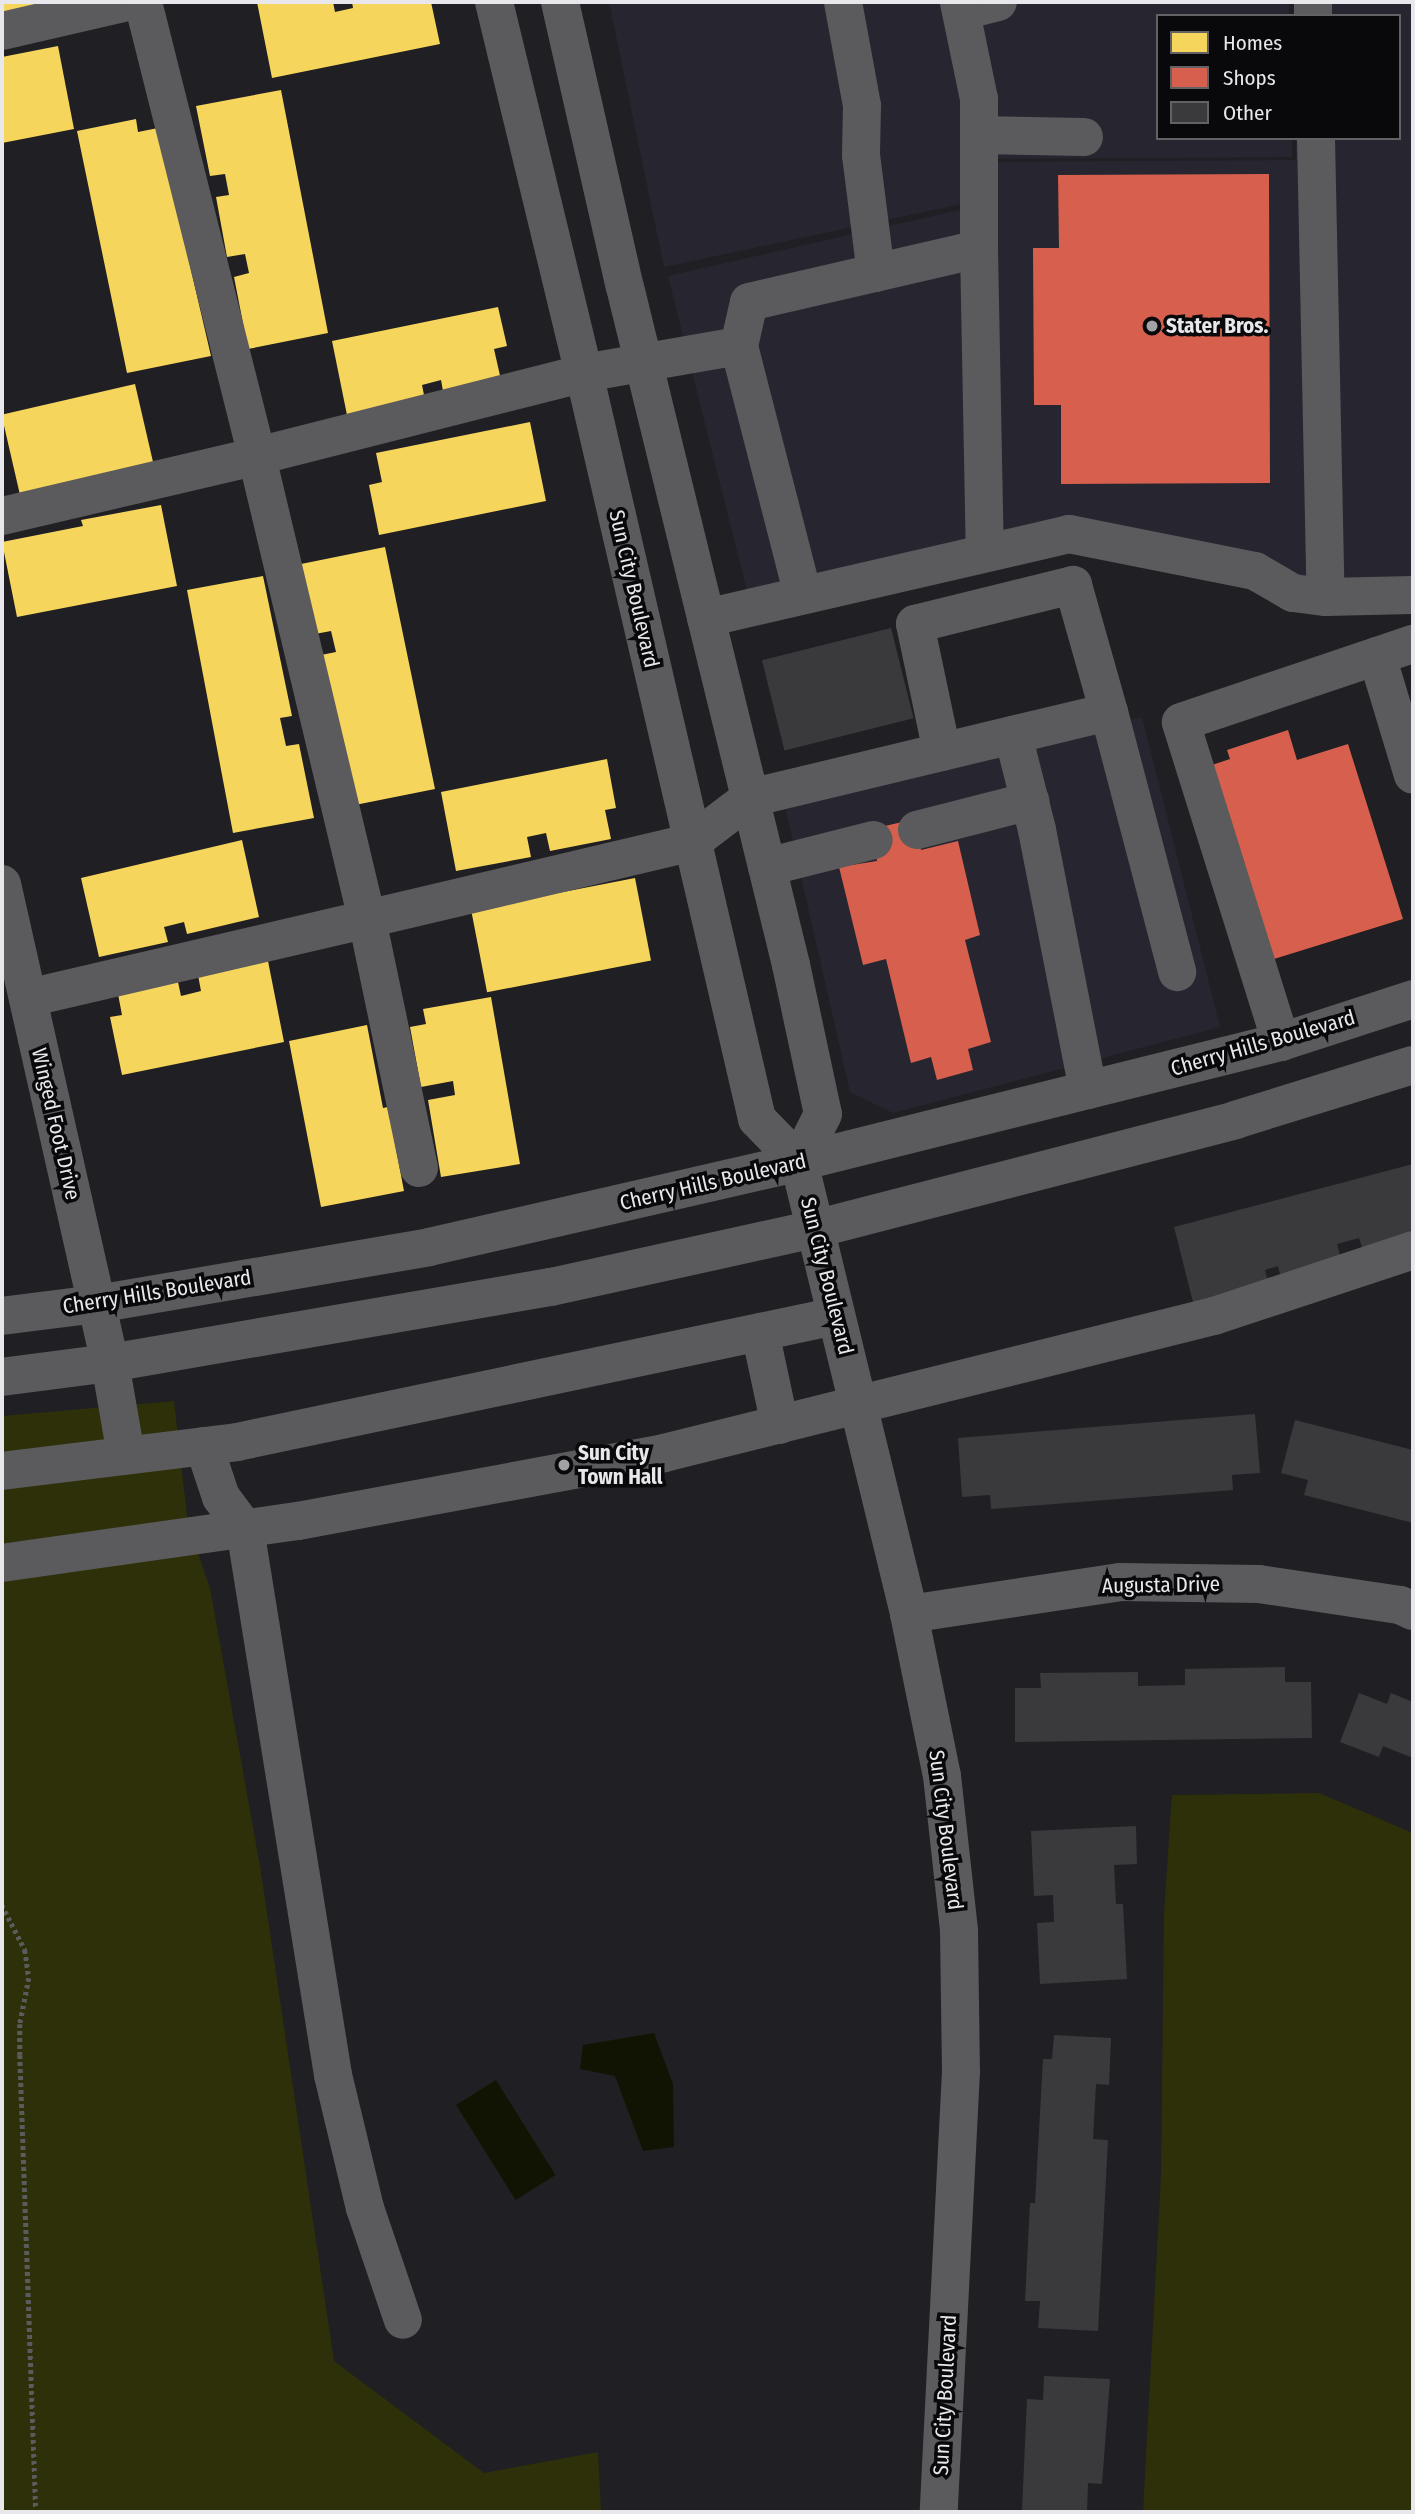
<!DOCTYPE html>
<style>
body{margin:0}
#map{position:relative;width:1415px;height:2514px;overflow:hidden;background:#201f23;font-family:"Fira Sans Condensed",sans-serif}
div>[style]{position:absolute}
.built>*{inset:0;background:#272630}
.green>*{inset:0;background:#2e300a}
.water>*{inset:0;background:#121403;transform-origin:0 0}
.homes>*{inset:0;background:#f6d55c;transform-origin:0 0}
.shops>*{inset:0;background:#d6604d}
.building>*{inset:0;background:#3a3a3d;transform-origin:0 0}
.path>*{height:4.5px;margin-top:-2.25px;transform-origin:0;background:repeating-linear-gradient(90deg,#5b5a5c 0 3.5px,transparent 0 7px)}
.minor>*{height:38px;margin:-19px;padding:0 19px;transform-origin:19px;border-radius:19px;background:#5b5a5c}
.dots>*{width:19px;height:19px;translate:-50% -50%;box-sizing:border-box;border:4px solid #09080b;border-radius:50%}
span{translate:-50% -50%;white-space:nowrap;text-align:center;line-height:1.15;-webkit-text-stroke:7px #09080b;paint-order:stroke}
.poi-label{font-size:21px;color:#e8e8ec;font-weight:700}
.left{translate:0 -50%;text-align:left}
.street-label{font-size:21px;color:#e8e8ec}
.frame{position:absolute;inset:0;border:4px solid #e8e8ec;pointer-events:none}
.legend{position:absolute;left:1156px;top:14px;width:245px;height:126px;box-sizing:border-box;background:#09080b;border:2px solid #626265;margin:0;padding:9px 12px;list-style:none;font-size:21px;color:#e8e8ec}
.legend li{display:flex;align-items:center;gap:14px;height:35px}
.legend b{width:35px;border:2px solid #626265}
</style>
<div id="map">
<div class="built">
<i style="clip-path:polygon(609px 2px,1289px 2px,1289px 16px,1158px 16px,1158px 138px,1292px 138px,1292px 157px,972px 159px,971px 202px,664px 267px)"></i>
<i style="clip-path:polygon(1294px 2px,1413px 2px,1413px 580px,1297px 581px,1070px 522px,748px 595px,668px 276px,991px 203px,992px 162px,1296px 160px,1296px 138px,1399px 138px,1399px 16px,1294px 16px)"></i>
<i style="clip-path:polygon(1142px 717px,1220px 1027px,893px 1113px,850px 1092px,784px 802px)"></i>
</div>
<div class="green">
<i style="clip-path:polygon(174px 1401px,188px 1524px,210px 1588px,260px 1866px,334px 2361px,484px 2473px,598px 2452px,601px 2511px,598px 2512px,2px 2512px,2px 1416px)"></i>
<i style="clip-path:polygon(1319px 1793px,1413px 1833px,1413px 2512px,1143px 2512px,1161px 2175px,1164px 1912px,1172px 1795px)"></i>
</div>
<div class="water">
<i style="clip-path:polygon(654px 2033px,673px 2084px,674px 2147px,643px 2151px,615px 2076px,580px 2069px,583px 2045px)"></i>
<i style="left:496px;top:2080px;width:112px;height:47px;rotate:58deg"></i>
</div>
<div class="homes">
<i style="clip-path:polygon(2px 2px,43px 2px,2px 15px)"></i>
<i style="clip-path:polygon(257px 2px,333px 2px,335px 12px,353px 8px,352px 2px,431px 2px,440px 44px,272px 78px)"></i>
<i style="clip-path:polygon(58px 46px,74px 129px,2px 143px,2px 57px)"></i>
<i style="clip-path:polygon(281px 90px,328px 333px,248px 349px,234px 277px,249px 273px,245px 254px,227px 257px,216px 197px,229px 195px,225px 174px,210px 176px,196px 106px)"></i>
<i style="clip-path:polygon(136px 119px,138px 132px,158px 128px,211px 356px,127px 373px,77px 131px)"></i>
<i style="clip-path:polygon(498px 307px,507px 346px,494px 349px,501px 380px,443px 391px,441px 380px,422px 385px,426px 405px,348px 420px,332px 341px)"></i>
<i style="left:135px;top:384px;width:83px;height:137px;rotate:77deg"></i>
<i style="clip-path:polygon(530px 422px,546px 501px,379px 535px,369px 485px,382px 482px,376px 453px)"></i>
<i style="clip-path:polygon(161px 505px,177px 586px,17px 617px,2px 542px,83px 526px,81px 520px)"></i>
<i style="clip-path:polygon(385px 547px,435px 789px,355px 805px,321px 655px,336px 652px,331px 631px,315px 634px,301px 564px)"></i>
<i style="clip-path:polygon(263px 576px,292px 716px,280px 718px,286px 746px,299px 744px,314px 818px,233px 833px,187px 590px)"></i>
<i style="clip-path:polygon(607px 759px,616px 808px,605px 810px,611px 839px,550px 851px,546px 833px,527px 837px,531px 857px,456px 871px,441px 792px)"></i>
<i style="clip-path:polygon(242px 840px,259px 917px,187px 934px,184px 922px,164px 927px,168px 942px,99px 957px,81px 878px)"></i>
<i style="left:635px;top:878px;width:84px;height:167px;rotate:79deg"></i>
<i style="clip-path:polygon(268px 961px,284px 1042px,122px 1075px,110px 1017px,122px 1015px,118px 994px,178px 982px,181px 996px,201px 991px,198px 975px)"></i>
<i style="clip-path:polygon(491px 997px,520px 1164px,441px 1177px,428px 1100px,455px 1095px,453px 1081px,421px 1087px,410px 1027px,426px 1024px,423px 1009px)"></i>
<i style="clip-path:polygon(367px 1025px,383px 1108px,388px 1107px,404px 1191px,321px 1207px,289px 1041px)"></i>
</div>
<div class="shops">
<i style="clip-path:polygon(1269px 174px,1270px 483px,1061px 484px,1061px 405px,1034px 405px,1033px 248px,1059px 248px,1058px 175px)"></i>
<i style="clip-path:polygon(1288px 730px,1297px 760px,1348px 744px,1403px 919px,1274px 959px,1212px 765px,1230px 759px,1227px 750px)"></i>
<i style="clip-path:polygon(915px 819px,921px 850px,958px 841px,980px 935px,965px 940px,991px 1042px,968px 1049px,973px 1070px,937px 1080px,931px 1057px,911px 1063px,886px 959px,863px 965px,839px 867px,877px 861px,872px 829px)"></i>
</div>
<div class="building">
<i style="left:891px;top:628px;width:93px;height:133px;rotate:76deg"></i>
<i style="clip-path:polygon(1413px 1164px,1413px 1237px,1363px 1250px,1359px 1238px,1337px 1244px,1342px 1262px,1281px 1278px,1278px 1266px,1265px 1270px,1269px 1286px,1194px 1306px,1174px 1227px)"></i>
<i style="clip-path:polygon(1255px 1414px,1260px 1473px,1232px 1475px,1233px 1490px,991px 1509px,990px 1495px,962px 1497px,958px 1438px)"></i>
<i style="clip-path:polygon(1295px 1420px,1413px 1450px,1413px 1523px,1304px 1495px,1308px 1480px,1281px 1473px)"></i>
<i style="clip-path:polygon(1285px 1667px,1285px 1682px,1311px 1682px,1312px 1738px,1015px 1742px,1015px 1688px,1041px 1688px,1040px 1673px,1138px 1672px,1138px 1686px,1185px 1685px,1185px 1669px)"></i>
<i style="clip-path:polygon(1359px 1693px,1387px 1704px,1391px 1693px,1413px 1702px,1413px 1758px,1383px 1746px,1379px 1757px,1340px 1742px)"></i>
<i style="clip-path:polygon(1136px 1826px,1137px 1864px,1114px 1865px,1116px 1904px,1123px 1904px,1127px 1979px,1040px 1984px,1037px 1923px,1054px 1922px,1053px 1895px,1034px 1896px,1031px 1831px)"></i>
<i style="clip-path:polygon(1054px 2035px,1111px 2038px,1109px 2085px,1096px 2084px,1093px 2139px,1108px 2140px,1098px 2331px,1038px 2328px,1040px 2301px,1025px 2301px,1030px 2203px,1035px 2203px,1043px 2059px,1052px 2059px)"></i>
<i style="clip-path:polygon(1044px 2376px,1110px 2379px,1102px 2484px,1088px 2483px,1087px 2512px,1022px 2510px,1027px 2399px,1043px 2400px)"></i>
</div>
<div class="path">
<i style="left:2px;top:1905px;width:51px;rotate:62.9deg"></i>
<i style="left:25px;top:1950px;width:28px;rotate:82deg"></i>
<i style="left:29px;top:1978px;width:47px;rotate:101.1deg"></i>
<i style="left:20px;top:2024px;width:31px;rotate:90deg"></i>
<i style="left:20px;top:2055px;width:457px;rotate:88deg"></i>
</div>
<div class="minor">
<i style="left:494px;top:2px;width:382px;rotate:76.4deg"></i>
<i style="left:584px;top:373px;width:766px;rotate:76.94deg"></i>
<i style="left:757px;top:1119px;width:60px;rotate:45.7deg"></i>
<i style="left:799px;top:1162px;width:465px;rotate:76.3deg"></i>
<i style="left:909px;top:1614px;width:165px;rotate:78.5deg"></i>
<i style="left:942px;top:1776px;width:156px;rotate:83.7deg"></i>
<i style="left:959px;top:1931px;width:140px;rotate:89.2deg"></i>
<i style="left:961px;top:2071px;width:442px;rotate:92.9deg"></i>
<i style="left:560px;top:2px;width:292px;rotate:77.2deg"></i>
<i style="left:625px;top:287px;width:698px;rotate:76.24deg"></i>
<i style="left:791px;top:965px;width:152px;rotate:77.9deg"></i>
<i style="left:823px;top:1114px;width:54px;rotate:116.6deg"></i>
<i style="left:843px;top:2px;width:106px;rotate:79.6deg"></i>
<i style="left:862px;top:106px;width:49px;rotate:91.2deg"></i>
<i style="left:861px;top:155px;width:119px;rotate:82.8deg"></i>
<i style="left:1313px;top:2px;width:14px;rotate:90deg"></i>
<i style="left:962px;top:11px;width:37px;rotate:-14deg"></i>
<i style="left:2px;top:31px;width:129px;rotate:-13deg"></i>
<i style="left:979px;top:135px;width:105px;rotate:1.1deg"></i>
<i style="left:1316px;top:138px;width:459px;rotate:88.8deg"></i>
<i style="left:979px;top:249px;width:304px;rotate:88.9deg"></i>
<i style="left:739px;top:346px;width:257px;rotate:75.6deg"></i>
<i style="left:2px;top:516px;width:262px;rotate:-13.2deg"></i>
<i style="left:257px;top:456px;width:337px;rotate:-14.2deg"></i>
<i style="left:584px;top:373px;width:157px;rotate:-9.9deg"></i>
<i style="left:739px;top:346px;width:45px;rotate:-77.2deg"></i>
<i style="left:749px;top:302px;width:236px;rotate:-13deg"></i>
<i style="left:979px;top:249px;width:150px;rotate:-90deg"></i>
<i style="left:979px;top:99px;width:99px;rotate:-101.7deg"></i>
<i style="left:706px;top:618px;width:373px;rotate:-13deg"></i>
<i style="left:1069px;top:534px;width:190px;rotate:11.3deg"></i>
<i style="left:1255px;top:571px;width:44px;rotate:30.1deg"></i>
<i style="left:1293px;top:593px;width:33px;rotate:7deg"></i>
<i style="left:1326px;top:597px;width:87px;rotate:-1.3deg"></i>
<i style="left:1377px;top:656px;width:124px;rotate:73.2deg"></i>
<i style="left:1013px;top:735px;width:98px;rotate:75.8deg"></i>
<i style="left:1037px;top:830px;width:265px;rotate:78.9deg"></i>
<i style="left:942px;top:752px;width:131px;rotate:-101.9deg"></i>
<i style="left:915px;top:624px;width:163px;rotate:-13.9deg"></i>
<i style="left:1073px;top:585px;width:132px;rotate:74.2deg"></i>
<i style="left:917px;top:830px;width:117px;rotate:-14.4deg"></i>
<i style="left:767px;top:867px;width:110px;rotate:-14.2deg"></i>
<i style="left:2px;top:884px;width:491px;rotate:77.3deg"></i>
<i style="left:110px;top:1363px;width:93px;rotate:80.1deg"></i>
<i style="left:28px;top:998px;width:348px;rotate:-13.1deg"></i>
<i style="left:367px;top:919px;width:476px;rotate:-103.4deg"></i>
<i style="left:257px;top:456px;width:468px;rotate:-104.1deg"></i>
<i style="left:1281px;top:1042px;width:335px;rotate:-107.4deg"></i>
<i style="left:1181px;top:722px;width:245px;rotate:-18.6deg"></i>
<i style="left:419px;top:1168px;width:254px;rotate:-101.8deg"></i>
<i style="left:367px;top:919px;width:334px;rotate:-13.3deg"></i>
<i style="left:692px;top:842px;width:73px;rotate:-37.2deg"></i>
<i style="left:750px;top:798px;width:369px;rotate:-13.5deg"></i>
<i style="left:1109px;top:712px;width:269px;rotate:75.3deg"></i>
<i style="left:2px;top:1316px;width:96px;rotate:-7.2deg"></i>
<i style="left:97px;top:1304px;width:337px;rotate:-9.7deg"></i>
<i style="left:429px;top:1247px;width:380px;rotate:-12.9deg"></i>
<i style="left:799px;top:1162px;width:497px;rotate:-14deg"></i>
<i style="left:1281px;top:1042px;width:139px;rotate:-18deg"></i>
<i style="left:760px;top:1332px;width:95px;rotate:77.9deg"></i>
<i style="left:2px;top:1377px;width:109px;rotate:-7.4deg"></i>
<i style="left:110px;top:1363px;width:448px;rotate:-9.8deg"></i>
<i style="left:551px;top:1287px;width:270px;rotate:-12.4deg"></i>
<i style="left:815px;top:1229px;width:434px;rotate:-14.5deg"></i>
<i style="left:1235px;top:1120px;width:186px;rotate:-17.2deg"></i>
<i style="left:204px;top:1446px;width:54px;rotate:71.6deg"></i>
<i style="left:221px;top:1497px;width:40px;rotate:53deg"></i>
<i style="left:245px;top:1529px;width:553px;rotate:80.84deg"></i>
<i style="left:333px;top:2075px;width:137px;rotate:76.5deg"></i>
<i style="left:365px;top:2208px;width:118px;rotate:71.3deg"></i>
<i style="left:2px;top:1471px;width:237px;rotate:-7deg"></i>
<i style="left:237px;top:1442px;width:612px;rotate:-11.88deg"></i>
<i style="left:2px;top:1563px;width:299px;rotate:-8.1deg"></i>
<i style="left:298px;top:1521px;width:372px;rotate:-10.5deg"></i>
<i style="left:664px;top:1453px;width:567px;rotate:-13.99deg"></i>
<i style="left:1214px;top:1316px;width:210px;rotate:-18.3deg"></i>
<i style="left:909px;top:1614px;width:213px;rotate:-8.6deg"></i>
<i style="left:1120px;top:1582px;width:139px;rotate:0.8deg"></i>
<i style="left:1259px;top:1584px;width:143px;rotate:8.5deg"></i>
<i style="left:1400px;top:1605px;width:14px;rotate:25deg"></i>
</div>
<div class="dots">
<i style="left:1152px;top:326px;background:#a2a2a6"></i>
<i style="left:564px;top:1465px;background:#a2a2a6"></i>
</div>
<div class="poi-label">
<span class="left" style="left:1166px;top:326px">Stater Bros.</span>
<span class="left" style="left:578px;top:1465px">Sun City<br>Town Hall</span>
</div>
<div class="street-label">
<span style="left:634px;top:589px;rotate:77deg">Sun City Boulevard</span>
<span style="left:1263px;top:1043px;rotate:-16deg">Cherry Hills Boulevard</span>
<span style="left:56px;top:1124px;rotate:77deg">Winged Foot Drive</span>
<span style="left:713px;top:1182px;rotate:-13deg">Cherry Hills Boulevard</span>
<span style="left:827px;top:1276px;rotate:76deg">Sun City Boulevard</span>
<span style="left:157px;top:1292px;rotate:-9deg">Cherry Hills Boulevard</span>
<span style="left:1161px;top:1585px;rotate:-1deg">Augusta Drive</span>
<span style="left:946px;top:1830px;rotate:83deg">Sun City Boulevard</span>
<span style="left:945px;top:2395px;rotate:-87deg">Sun City Boulevard</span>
</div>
<div class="frame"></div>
<ul class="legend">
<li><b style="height:19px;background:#f6d55c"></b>Homes</li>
<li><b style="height:19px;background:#d6604d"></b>Shops</li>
<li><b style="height:19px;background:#3a3a3d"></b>Other</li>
</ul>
</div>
